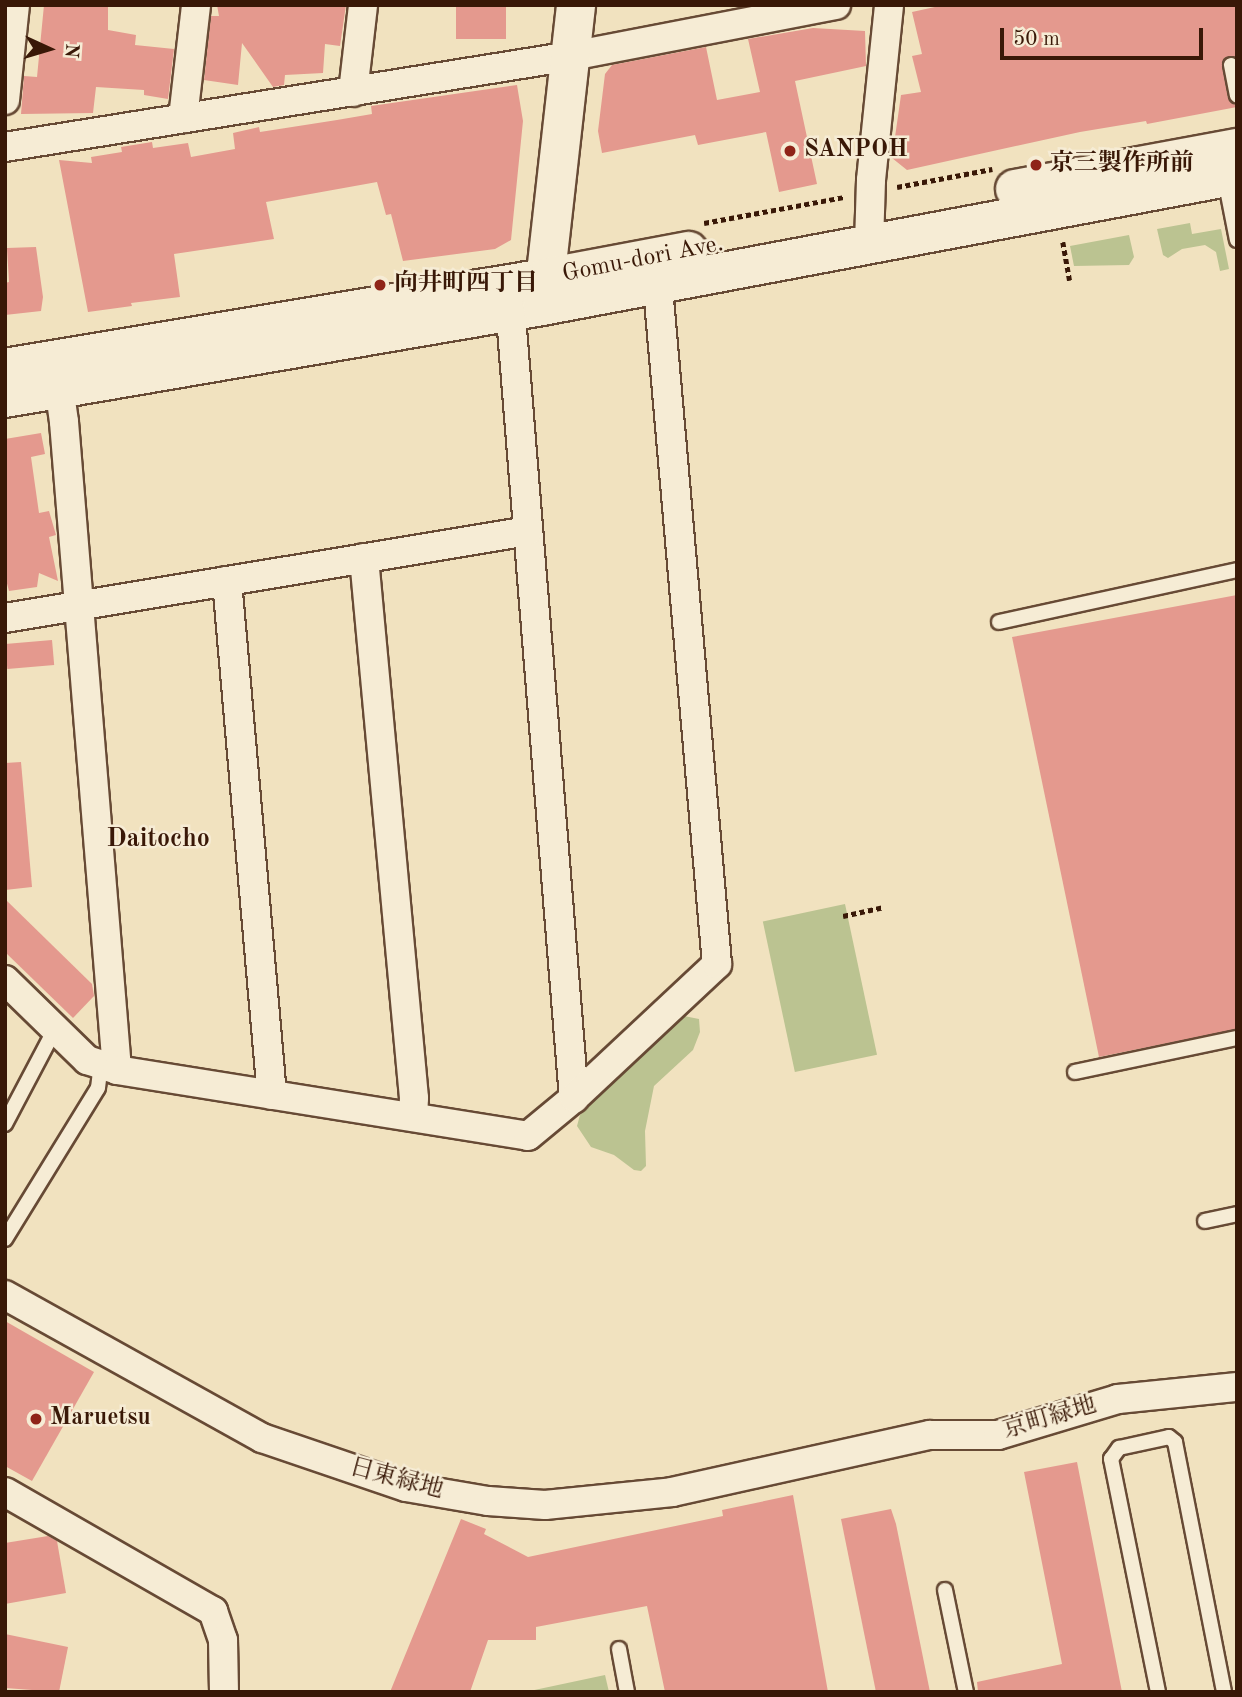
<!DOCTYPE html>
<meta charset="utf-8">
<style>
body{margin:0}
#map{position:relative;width:1242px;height:1697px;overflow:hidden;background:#f1e2bf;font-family:"Old Standard TT","Noto Serif JP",serif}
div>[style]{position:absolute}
.green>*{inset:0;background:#bbc391;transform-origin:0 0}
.building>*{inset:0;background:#e4998e;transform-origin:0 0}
.path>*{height:4.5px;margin-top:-2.25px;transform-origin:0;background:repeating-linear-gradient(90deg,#391807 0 5px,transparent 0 8.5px)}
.roads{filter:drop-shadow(2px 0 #674a35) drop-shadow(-2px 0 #674a35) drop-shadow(0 2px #674a35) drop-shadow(0 -2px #674a35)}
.lane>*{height:14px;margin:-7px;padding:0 7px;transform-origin:7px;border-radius:7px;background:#f6ecd5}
.street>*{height:28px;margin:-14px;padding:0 14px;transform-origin:14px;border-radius:14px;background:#f6ecd5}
.secondary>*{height:38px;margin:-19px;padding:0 19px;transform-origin:19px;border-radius:19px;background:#f6ecd5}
.dots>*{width:19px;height:19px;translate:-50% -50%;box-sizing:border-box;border:4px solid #f6ecd5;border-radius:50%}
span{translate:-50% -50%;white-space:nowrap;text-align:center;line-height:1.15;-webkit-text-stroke:5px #f6ecd5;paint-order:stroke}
.poi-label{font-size:24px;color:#391807;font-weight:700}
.left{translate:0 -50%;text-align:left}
.street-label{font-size:24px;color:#391807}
.neighbourhood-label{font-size:26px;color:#391807;font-weight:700}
.frame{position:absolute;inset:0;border:7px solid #391807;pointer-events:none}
.north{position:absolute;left:14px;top:14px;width:70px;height:70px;-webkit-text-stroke:5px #f6ecd5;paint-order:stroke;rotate:94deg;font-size:19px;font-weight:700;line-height:28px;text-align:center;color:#391807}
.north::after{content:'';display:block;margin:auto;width:24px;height:32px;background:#391807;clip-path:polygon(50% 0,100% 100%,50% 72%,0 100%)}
.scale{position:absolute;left:1000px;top:28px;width:203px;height:32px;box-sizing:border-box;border:4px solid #391807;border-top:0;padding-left:9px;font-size:21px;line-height:24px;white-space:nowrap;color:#391807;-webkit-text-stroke:5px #f6ecd5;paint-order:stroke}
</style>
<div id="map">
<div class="green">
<i style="clip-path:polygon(1190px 223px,1192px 234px,1221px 229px,1229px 269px,1220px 271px,1216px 252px,1205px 245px,1182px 249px,1168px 258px,1163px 255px,1157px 229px)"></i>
<i style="clip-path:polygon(1129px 235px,1134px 257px,1129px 265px,1074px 266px,1070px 246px)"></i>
<i style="left:845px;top:904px;width:154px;height:84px;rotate:78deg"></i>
<i style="clip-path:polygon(679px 1015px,699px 1019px,700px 1032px,693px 1050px,654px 1086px,645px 1131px,646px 1166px,641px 1171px,634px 1170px,614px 1155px,591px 1147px,577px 1126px,580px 1115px)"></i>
<i style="clip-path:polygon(605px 1675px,609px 1692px,525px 1692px)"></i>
</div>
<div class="building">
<i style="clip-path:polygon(44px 5px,108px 5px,108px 30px,136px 35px,135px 45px,174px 49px,168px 99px,144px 95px,144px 90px,96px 87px,93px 113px,21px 114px,24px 76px,37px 77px)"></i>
<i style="clip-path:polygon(217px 5px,346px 5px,340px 46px,325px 44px,323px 73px,285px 75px,284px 85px,273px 87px,242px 43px,238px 85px,204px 80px,211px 16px,219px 16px)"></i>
<i style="left:456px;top:5px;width:50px;height:34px"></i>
<i style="clip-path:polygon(944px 5px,1237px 5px,1237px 58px,1225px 57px,1222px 66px,1228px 98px,1237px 107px,1147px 124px,1146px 121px,1080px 132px,907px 170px,892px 158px,901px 95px,921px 92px,912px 56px,922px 54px,912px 12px)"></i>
<i style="clip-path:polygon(813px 28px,865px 31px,866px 66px,795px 81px,817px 184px,779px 192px,766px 132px,698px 145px,695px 135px,602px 153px,598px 131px,605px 74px,612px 65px,706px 47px,717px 100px,760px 92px,748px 39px)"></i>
<i style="clip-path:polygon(517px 85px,523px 121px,511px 240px,495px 249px,403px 261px,391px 214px,386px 215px,377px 182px,266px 202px,274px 239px,174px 254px,180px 297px,131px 303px,132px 306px,88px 312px,59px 160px,92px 163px,91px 157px,122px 152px,121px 147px,152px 142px,153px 148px,188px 143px,191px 157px,235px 149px,233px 133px,259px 127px,260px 132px,337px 120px,372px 114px,371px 106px)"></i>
<i style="clip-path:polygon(36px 247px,43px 297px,41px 311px,5px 315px,5px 283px,9px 282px,7px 248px)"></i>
<i style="clip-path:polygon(41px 433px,45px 454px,31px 457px,39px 513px,49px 511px,56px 535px,49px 537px,58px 581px,39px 573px,37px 587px,9px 591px,5px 576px,5px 439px)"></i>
<i style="clip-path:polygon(1237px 595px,1237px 1029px,1099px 1057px,1012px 637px)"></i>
<i style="left:52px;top:640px;width:25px;height:47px;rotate:85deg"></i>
<i style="clip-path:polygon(21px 762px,32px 887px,5px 890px,5px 763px)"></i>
<i style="clip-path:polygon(5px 899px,92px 984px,94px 996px,73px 1018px,5px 952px)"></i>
<i style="clip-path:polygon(5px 1321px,94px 1372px,32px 1481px,5px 1466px)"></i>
<i style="clip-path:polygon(1077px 1462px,1122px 1692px,978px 1692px,977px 1682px,1062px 1664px,1024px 1472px)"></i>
<i style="clip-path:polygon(793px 1495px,828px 1692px,665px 1692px,647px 1606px,536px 1627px,536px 1640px,488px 1640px,470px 1692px,390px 1692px,461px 1519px,486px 1529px,484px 1534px,528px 1557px,723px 1516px,722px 1510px)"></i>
<i style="clip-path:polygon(891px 1509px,896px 1524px,930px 1692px,876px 1692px,841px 1519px)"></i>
<i style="clip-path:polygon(48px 1536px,57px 1541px,66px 1593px,5px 1604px,5px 1543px)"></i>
<i style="clip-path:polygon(5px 1634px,68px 1647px,59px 1692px,5px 1688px)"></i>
</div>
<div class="path">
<i style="left:897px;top:187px;width:97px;rotate:-10.7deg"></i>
<i style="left:704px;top:223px;width:142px;rotate:-10.5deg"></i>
<i style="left:1063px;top:242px;width:39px;rotate:80deg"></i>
<i style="left:843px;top:916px;width:42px;rotate:-12.4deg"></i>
</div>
<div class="roads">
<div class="lane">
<i style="left:1231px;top:65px;width:31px;rotate:79deg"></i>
<i style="left:1225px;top:179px;width:62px;rotate:78.9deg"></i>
<i style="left:999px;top:622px;width:244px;rotate:-12.3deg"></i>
<i style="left:1075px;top:1072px;width:166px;rotate:-11.9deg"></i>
<i style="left:5px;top:1124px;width:107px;rotate:-62.2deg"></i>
<i style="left:1205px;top:1221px;width:33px;rotate:-12deg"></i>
<i style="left:5px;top:1239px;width:177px;rotate:-58.4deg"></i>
<i style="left:98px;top:1088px;width:23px;rotate:-83deg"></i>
<i style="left:945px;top:1590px;width:104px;rotate:78.4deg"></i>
<i style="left:619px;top:1649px;width:44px;rotate:79.5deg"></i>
<i style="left:1158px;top:1692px;width:238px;rotate:-101.4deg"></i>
<i style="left:1111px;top:1459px;width:14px;rotate:-54deg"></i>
<i style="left:1119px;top:1448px;width:51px;rotate:-12.4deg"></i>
<i style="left:1169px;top:1437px;width:8px;rotate:40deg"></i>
<i style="left:1175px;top:1442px;width:255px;rotate:78.9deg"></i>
</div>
<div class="street">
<i style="left:353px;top:92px;width:88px;rotate:-83.4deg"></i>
<i style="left:5px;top:100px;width:96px;rotate:-84deg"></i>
<i style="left:183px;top:118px;width:114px;rotate:-83.4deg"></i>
<i style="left:5px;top:147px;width:573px;rotate:-9.13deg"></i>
<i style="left:571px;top:56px;width:270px;rotate:-10.9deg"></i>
<i style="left:869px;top:244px;width:64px;rotate:-88.2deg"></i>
<i style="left:871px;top:180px;width:176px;rotate:-84.1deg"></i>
<i style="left:509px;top:292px;width:809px;rotate:85.39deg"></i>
<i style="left:57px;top:372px;width:50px;rotate:82deg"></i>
<i style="left:64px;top:422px;width:650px;rotate:85.32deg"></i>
<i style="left:364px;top:558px;width:542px;rotate:84.71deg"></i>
<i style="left:414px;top:1098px;width:19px;rotate:93deg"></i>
<i style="left:227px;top:581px;width:516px;rotate:85deg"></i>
<i style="left:5px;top:618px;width:530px;rotate:-9.44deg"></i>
<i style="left:5px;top:980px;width:115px;rotate:44.3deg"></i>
<i style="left:87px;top:1060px;width:32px;rotate:18deg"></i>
<i style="left:117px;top:1070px;width:416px;rotate:9.1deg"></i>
<i style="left:528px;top:1136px;width:60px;rotate:-39.6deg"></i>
<i style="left:574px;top:1098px;width:196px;rotate:-43.1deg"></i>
<i style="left:717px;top:964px;width:702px;rotate:-94.99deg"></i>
<i style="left:5px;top:1295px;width:294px;rotate:29.1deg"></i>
<i style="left:262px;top:1438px;width:152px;rotate:18.8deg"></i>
<i style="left:406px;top:1487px;width:83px;rotate:9.7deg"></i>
<i style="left:488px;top:1501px;width:57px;rotate:4deg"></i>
<i style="left:545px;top:1505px;width:128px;rotate:-5.8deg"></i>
<i style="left:672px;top:1492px;width:264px;rotate:-12.5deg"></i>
<i style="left:930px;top:1435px;width:68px"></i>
<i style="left:998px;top:1435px;width:125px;rotate:-16.7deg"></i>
<i style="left:1118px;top:1399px;width:120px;rotate:-5.8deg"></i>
<i style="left:5px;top:1492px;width:240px;rotate:29.8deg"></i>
<i style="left:213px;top:1611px;width:31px;rotate:71deg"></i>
<i style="left:223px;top:1640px;width:52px;rotate:88.9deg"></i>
</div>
<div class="secondary">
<i style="left:1015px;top:189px;width:226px;rotate:-10.5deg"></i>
<i style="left:543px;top:300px;width:297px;rotate:-83.6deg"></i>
<i style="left:5px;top:368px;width:547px;rotate:-9.46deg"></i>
<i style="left:545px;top:278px;width:146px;rotate:-10.7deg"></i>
<i style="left:5px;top:398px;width:545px;rotate:-9.72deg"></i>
<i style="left:542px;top:306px;width:707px;rotate:-10.67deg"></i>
</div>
</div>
<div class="dots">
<i style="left:790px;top:151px;background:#8f2418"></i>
<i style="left:1036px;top:165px;background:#8f2418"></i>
<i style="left:380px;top:285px;background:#8f2418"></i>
<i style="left:36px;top:1419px;background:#8f2418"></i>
</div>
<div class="poi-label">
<span class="left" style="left:804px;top:151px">SANPOH</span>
<span class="left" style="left:1050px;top:165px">京三製作所前</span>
<span class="left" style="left:394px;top:285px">向井町四丁目</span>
<span class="left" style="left:50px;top:1419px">Maruetsu</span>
</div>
<div class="street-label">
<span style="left:643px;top:260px;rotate:-11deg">Gomu-dori Ave.</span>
<span style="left:1050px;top:1419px;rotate:-16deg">京町緑地</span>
<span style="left:396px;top:1480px;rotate:15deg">日東緑地</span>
</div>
<div class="neighbourhood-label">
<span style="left:158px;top:840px">Daitocho</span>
</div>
<div class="frame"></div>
<div class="north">N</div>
<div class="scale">50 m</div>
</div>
